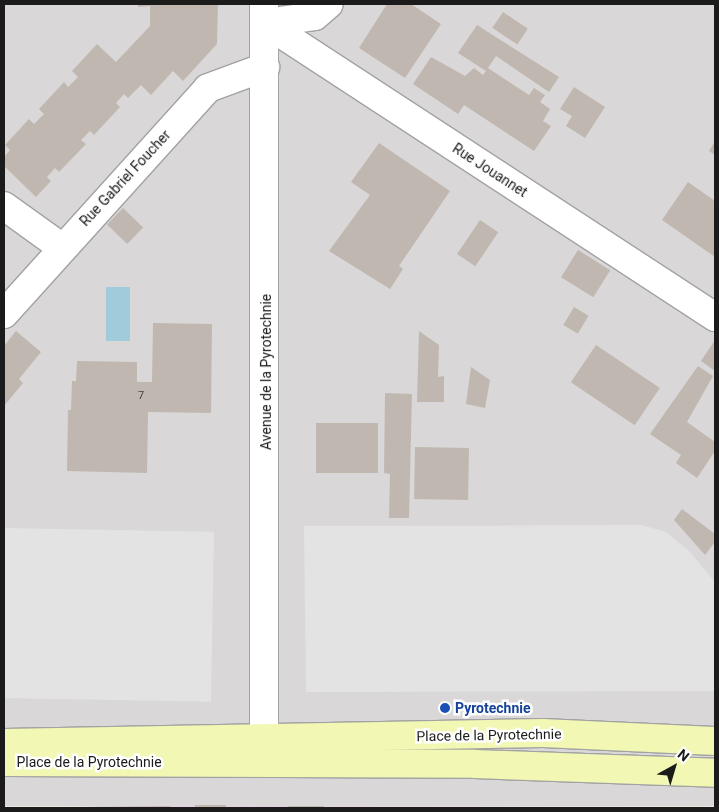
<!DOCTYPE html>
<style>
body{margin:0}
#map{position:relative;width:719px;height:812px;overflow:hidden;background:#ece9e0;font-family:Roboto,sans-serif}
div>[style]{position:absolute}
.residential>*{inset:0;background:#d9d7d7;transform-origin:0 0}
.industrial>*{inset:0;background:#e5d2e1}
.parking>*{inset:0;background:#e3e3e3;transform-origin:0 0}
.water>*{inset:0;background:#a0cbda;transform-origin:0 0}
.building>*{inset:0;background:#c0b8b0;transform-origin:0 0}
.roads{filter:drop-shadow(1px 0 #a2a2a2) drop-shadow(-1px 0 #a2a2a2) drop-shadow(0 1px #a2a2a2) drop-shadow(0 -1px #a2a2a2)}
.minor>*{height:28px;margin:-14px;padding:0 14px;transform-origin:14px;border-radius:14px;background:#fff}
.secondary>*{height:28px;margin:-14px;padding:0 14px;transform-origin:14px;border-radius:14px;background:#f2f7b3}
.dots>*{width:14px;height:14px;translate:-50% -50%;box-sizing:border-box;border:2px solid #fff;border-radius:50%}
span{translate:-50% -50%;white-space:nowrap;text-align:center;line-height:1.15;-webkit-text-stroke:5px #fff;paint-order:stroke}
.number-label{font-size:11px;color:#444240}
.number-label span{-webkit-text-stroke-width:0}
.street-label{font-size:14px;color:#1b1b1b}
.transit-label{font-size:14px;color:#164399;font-weight:700}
.left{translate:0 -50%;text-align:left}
.frame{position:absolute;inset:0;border:5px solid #1b1b1b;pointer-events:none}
.north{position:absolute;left:649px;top:742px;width:50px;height:50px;-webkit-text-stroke:4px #fff;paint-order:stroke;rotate:39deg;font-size:14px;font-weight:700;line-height:20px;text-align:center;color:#1b1b1b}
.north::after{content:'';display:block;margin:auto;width:18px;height:22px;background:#1b1b1b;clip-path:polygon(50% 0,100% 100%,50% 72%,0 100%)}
</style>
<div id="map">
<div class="residential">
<i style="left:4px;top:4px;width:711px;height:802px"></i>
</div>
<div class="industrial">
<i style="clip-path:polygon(195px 805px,288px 806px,715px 807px,4px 808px)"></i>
</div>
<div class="parking">
<i style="clip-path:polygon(642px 525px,666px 532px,690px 552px,715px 582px,715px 691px,306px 692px,304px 526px)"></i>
<i style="left:4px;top:528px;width:210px;height:170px;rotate:1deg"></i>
</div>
<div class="water">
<i style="left:106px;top:287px;width:24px;height:54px"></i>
</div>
<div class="building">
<i style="clip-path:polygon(138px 4px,218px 4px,217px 44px,183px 81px,173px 71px,151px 95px,141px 85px,128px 98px,124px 94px,116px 103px,120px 107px,94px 135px,90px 131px,81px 140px,86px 144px,59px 172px,55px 168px,47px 177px,51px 181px,36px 197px,4px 166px,4px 157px,10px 150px,5px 145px,29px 119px,34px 124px,44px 114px,39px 109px,64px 82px,68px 87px,78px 77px,72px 71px,97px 44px,116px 62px,150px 26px,150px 6px,138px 7px)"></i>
<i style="clip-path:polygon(387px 4px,411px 4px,441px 24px,405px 78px,359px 48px)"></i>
<i style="left:503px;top:12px;width:30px;height:19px;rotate:34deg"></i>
<i style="clip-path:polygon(477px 25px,559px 77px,549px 92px,496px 56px,488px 68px,529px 95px,534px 88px,545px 95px,540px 102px,550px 109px,543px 121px,551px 126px,534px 151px,464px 105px,458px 114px,413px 84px,431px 57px,465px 76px,474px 68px,483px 75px,486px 71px,458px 53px)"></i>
<i style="clip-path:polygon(574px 87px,605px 107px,585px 138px,566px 126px,572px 116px,560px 109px)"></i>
<i style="clip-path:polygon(715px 141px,715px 155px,709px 151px)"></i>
<i style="clip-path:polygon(379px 143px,450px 191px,399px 266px,403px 269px,390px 289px,329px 251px,370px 195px,351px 182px)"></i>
<i style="clip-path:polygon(688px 182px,715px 201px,715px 257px,662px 220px)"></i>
<i style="left:123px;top:208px;width:28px;height:23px;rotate:44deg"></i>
<i style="left:480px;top:220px;width:22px;height:41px;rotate:34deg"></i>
<i style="left:578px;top:250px;width:38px;height:32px;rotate:32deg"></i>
<i style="left:574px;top:307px;width:17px;height:21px;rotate:31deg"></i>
<i style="clip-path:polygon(153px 323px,212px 324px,211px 413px,148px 412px,147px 473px,67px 471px,68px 410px,71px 410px,72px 381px,76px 381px,77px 361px,137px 362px,137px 382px,152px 382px)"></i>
<i style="clip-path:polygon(16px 331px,41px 352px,19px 379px,23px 383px,4px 406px,4px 346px)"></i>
<i style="clip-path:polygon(419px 331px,439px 345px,438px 377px,444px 376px,444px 402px,417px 402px)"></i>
<i style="clip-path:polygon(715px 340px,715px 371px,701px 361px)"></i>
<i style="left:596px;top:345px;width:77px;height:45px;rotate:34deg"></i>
<i style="clip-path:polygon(698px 366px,713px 376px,687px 422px,715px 442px,715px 451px,697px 478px,676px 463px,681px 455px,650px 434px)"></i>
<i style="clip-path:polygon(471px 367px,490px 380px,485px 408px,466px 404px)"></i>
<i style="clip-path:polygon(385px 393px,412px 394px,409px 518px,389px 518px,390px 474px,384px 473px)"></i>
<i style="left:316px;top:423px;width:62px;height:50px"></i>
<i style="left:415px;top:447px;width:54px;height:52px;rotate:1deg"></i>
<i style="clip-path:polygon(682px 509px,715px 534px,715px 542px,705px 555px,674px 520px)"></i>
<i style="left:195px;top:805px;width:31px;height:3px"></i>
<i style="clip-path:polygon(170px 806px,170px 808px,83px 808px,83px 807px)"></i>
<i style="left:288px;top:806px;width:36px;height:2px"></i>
</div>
<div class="roads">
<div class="minor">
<i style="left:265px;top:23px;width:538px;rotate:33.16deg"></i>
<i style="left:265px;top:23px;width:50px;rotate:-8deg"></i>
<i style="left:315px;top:16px;width:18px;rotate:-41deg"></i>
<i style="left:4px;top:206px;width:70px;rotate:35.7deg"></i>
<i style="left:4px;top:314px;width:304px;rotate:-47.9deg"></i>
<i style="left:208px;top:88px;width:61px;rotate:-20.2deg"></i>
<i style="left:264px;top:762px;width:758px;rotate:-90deg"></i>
</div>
<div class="secondary">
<i style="left:4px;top:743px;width:539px;rotate:-1.06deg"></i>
<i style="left:543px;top:733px;width:172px;rotate:2.7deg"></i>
<i style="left:4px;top:762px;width:471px;rotate:0.2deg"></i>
<i style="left:475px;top:764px;width:240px;rotate:2.1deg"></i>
</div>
</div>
<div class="dots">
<i style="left:445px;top:708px;background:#1a4fb4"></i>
</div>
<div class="number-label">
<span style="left:141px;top:396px">7</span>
</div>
<div class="street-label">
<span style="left:490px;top:170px;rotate:33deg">Rue Jouannet</span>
<span style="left:125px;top:178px;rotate:-47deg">Rue Gabriel Foucher</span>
<span style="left:266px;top:372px;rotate:-90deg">Avenue de la Pyrotechnie</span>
<span style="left:489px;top:735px;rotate:-1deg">Place de la Pyrotechnie</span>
<span style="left:89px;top:762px">Place de la Pyrotechnie</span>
</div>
<div class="transit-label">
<span class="left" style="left:455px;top:708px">Pyrotechnie</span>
</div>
<div class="frame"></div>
<div class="north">N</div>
</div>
